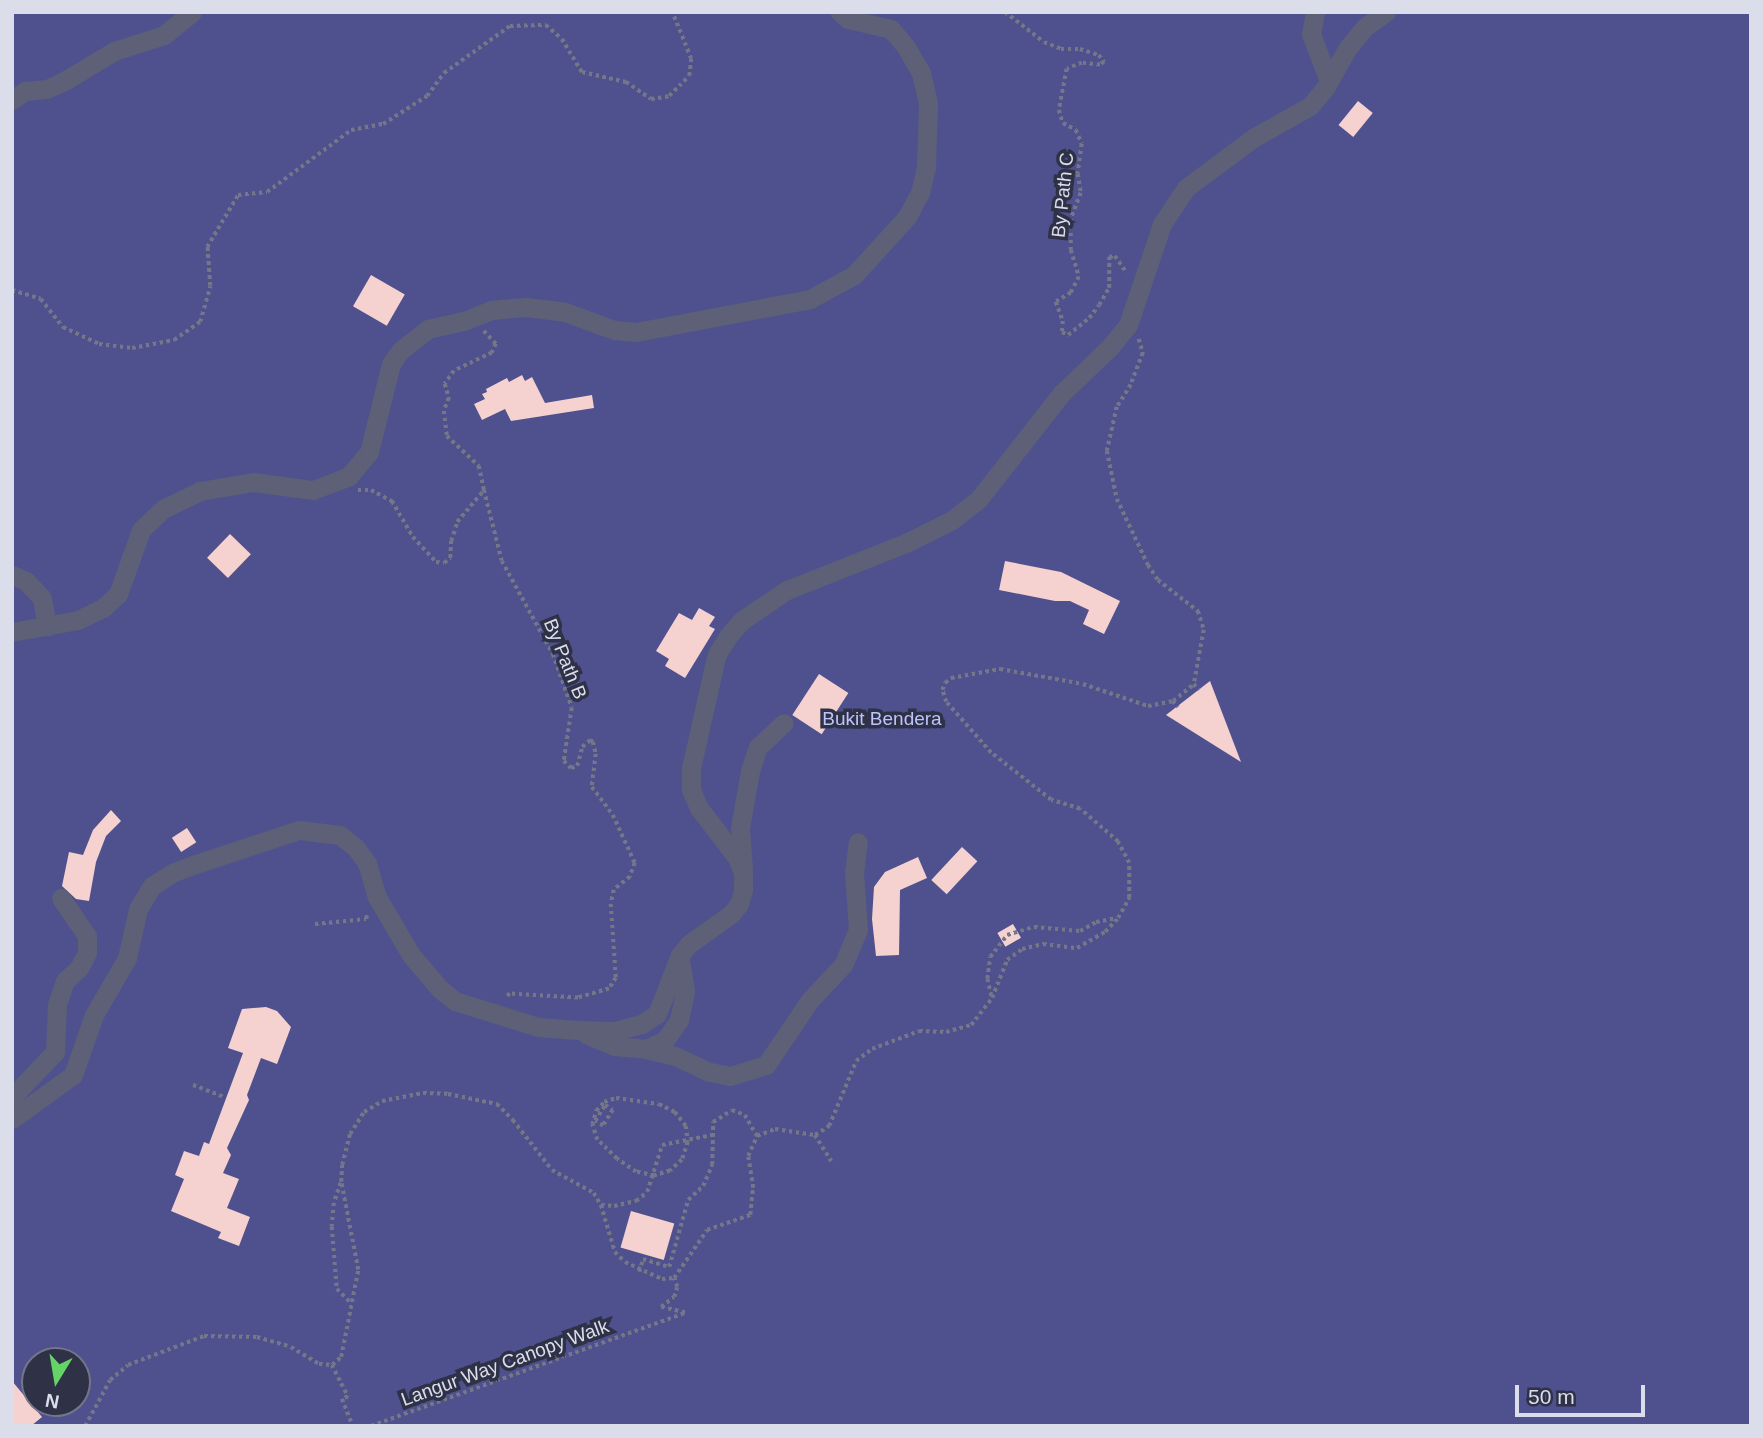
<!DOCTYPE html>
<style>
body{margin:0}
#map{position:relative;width:1763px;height:1438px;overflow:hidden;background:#2f3146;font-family:Helvetica,sans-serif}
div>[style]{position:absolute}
.green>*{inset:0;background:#4f518f}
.building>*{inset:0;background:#f5d1cf;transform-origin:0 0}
.path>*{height:3.5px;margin-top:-1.75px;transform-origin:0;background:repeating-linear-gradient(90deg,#757789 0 3.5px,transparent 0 7px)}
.minor>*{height:19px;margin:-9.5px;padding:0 9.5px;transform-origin:9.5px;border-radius:9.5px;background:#5d6077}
span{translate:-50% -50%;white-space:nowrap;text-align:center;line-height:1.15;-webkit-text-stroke:7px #2f3146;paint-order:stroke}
.street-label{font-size:19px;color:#dbddeb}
.park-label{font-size:19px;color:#bdc3fc}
.frame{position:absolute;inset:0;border:14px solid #dbddeb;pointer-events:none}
.north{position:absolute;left:21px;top:1347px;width:70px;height:70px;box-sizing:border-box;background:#2f3146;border:2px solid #747688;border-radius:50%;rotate:191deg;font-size:19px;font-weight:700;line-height:28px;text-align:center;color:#dbddeb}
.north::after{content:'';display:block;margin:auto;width:24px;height:32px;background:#65d467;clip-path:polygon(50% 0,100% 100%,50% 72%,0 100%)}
.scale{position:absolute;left:1515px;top:1385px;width:130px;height:32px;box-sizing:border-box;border:4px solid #dbddeb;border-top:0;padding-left:9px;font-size:21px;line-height:24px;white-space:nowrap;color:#dbddeb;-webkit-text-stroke:5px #2f3146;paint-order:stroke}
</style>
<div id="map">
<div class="green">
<i style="clip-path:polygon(evenodd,12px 12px,1751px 12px,1751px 1426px,12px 1426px,12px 12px,35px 1361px,77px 1361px,77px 1403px,35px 1403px,35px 1361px)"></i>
</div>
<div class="building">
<i style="left:1358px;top:101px;width:19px;height:31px;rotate:39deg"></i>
<i style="left:371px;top:275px;width:39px;height:36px;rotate:30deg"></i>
<i style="clip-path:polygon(522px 375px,525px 381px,532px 377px,545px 403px,592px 395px,594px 408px,511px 421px,505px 409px,482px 420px,474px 404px,485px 399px,482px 394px,487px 392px,486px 389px,507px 378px,509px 382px)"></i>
<i style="left:230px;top:534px;width:29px;height:33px;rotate:44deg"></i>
<i style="clip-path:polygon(1005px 561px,1061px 572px,1120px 601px,1104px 634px,1083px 624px,1089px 610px,1070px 601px,1055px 601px,999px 590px)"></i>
<i style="clip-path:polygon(699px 608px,715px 617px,709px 626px,715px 629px,685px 678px,665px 666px,669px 659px,656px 651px,679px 613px,692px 620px)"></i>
<i style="left:819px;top:674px;width:35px;height:49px;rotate:33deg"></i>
<i style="clip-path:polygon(1210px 681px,1241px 762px,1166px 715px)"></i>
<i style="clip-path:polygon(111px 810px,121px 821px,106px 836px,96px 862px,89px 901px,76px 899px,62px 886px,69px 852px,83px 855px,93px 830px)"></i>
<i style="left:187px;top:828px;width:17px;height:18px;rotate:57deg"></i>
<i style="left:962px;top:847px;width:21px;height:45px;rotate:43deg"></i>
<i style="clip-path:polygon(918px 857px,927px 878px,900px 890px,899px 955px,876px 956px,872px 919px,874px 887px,885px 872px)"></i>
<i style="left:1013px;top:924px;width:16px;height:18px;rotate:60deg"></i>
<i style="clip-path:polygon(266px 1007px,277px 1011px,291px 1027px,277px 1064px,261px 1058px,247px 1095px,249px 1100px,227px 1148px,231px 1155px,223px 1173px,239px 1179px,227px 1208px,250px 1217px,239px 1246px,218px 1238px,221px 1232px,171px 1211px,184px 1179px,175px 1175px,184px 1151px,199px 1156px,204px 1142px,209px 1144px,243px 1053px,228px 1048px,242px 1009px)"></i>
<i style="left:631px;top:1211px;width:45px;height:38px;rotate:16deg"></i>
<i style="clip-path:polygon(12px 1381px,42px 1417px,31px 1426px,12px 1426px)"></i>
</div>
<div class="path">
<i style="left:1005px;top:12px;width:49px;rotate:37.6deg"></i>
<i style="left:1044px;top:42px;width:18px;rotate:22deg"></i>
<i style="left:1061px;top:49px;width:19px"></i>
<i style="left:1080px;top:49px;width:20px;rotate:18deg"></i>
<i style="left:1099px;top:55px;width:9px;rotate:54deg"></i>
<i style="left:1104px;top:62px;width:5px;rotate:143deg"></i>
<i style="left:1100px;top:65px;width:18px;rotate:-174deg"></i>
<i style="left:1082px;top:63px;width:16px;rotate:158deg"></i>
<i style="left:1067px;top:69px;width:42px;rotate:101deg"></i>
<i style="left:1059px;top:110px;width:14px;rotate:73deg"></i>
<i style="left:1063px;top:123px;width:15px;rotate:28deg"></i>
<i style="left:1076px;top:130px;width:15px;rotate:67deg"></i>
<i style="left:1082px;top:144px;width:30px;rotate:98deg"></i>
<i style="left:1078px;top:174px;width:19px;rotate:81deg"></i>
<i style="left:1081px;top:193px;width:28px;rotate:111deg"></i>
<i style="left:1071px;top:219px;width:31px;rotate:90deg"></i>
<i style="left:1071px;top:250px;width:28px;rotate:73deg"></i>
<i style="left:1079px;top:277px;width:18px;rotate:117deg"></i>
<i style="left:1071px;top:293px;width:17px;rotate:149deg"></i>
<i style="left:1056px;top:302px;width:20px;rotate:70deg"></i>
<i style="left:1063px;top:321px;width:11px;rotate:95deg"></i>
<i style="left:1062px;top:332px;width:7px;rotate:27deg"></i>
<i style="left:1068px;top:335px;width:27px;rotate:-39deg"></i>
<i style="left:1089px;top:318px;width:16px;rotate:-52deg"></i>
<i style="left:1099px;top:305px;width:20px;rotate:-60deg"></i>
<i style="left:1109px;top:288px;width:31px;rotate:-90deg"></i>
<i style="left:1109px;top:257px;width:6px;rotate:-9deg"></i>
<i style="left:1115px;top:256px;width:21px;rotate:55deg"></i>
<i style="left:12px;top:290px;width:30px;rotate:17deg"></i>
<i style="left:41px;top:299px;width:36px;rotate:52deg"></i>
<i style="left:63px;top:327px;width:40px;rotate:25deg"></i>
<i style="left:99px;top:344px;width:33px;rotate:7deg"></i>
<i style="left:132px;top:348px;width:43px;rotate:-10.8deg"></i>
<i style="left:174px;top:340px;width:32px;rotate:-35deg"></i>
<i style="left:200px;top:322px;width:37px;rotate:-74deg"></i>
<i style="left:210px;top:286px;width:39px;rotate:-94deg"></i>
<i style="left:207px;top:247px;width:61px;rotate:-59.2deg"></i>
<i style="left:238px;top:195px;width:29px;rotate:-6deg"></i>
<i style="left:267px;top:192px;width:104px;rotate:-36.4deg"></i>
<i style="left:351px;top:130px;width:33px;rotate:-11deg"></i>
<i style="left:383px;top:124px;width:52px;rotate:-32.5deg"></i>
<i style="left:427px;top:96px;width:29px;rotate:-54deg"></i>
<i style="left:444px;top:73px;width:81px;rotate:-35.5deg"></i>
<i style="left:510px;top:26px;width:36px;rotate:-2deg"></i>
<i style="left:546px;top:25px;width:21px;rotate:41deg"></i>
<i style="left:562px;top:39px;width:39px;rotate:59deg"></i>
<i style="left:582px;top:72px;width:45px;rotate:12.8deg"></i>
<i style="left:626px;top:82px;width:30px;rotate:34deg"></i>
<i style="left:651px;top:99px;width:18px;rotate:-9deg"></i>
<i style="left:669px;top:96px;width:28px;rotate:-45deg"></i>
<i style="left:689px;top:76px;width:17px;rotate:-83deg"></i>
<i style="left:691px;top:59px;width:51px;rotate:-112deg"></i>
<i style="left:484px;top:331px;width:18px;rotate:47deg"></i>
<i style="left:496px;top:344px;width:10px;rotate:114deg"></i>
<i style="left:492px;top:353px;width:42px;rotate:154.7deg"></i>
<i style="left:454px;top:371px;width:16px;rotate:125deg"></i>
<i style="left:445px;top:384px;width:15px;rotate:74deg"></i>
<i style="left:449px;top:398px;width:14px;rotate:111deg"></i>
<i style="left:444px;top:411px;width:25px;rotate:83deg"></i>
<i style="left:447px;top:436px;width:44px;rotate:43.2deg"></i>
<i style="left:479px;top:466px;width:25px;rotate:78deg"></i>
<i style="left:1139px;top:339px;width:15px;rotate:74deg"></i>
<i style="left:1143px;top:353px;width:34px;rotate:111deg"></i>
<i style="left:1131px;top:385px;width:26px;rotate:122deg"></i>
<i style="left:1117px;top:407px;width:45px;rotate:102.8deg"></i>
<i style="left:1107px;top:451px;width:49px;rotate:78.2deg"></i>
<i style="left:1117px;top:499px;width:73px;rotate:64.8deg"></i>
<i style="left:1148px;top:565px;width:18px;rotate:56deg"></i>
<i style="left:1158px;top:580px;width:51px;rotate:37.8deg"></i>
<i style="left:1198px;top:611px;width:20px;rotate:72deg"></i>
<i style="left:1204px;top:630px;width:55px;rotate:100.5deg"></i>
<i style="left:1194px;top:684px;width:8px;rotate:50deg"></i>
<i style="left:358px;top:490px;width:13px"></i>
<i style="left:371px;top:490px;width:24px;rotate:28deg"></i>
<i style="left:392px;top:501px;width:42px;rotate:59.7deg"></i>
<i style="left:413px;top:537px;width:34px;rotate:47deg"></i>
<i style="left:436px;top:562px;width:8px;rotate:7deg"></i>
<i style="left:444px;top:563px;width:8px;rotate:-40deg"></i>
<i style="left:450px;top:558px;width:17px;rotate:-87deg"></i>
<i style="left:451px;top:541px;width:20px;rotate:-72deg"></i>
<i style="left:457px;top:522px;width:42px;rotate:-49.8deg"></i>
<i style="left:484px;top:490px;width:73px;rotate:75.8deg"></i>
<i style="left:502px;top:561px;width:106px;rotate:61.3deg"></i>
<i style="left:553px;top:654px;width:57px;rotate:70.6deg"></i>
<i style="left:572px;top:708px;width:54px;rotate:98.6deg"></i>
<i style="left:564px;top:761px;width:10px;rotate:45deg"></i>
<i style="left:571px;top:768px;width:6px;rotate:-18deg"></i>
<i style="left:577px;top:766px;width:20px;rotate:-75deg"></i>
<i style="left:582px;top:747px;width:11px;rotate:-41deg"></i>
<i style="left:590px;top:740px;width:4px;rotate:34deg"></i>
<i style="left:593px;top:742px;width:12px;rotate:76deg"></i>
<i style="left:596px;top:754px;width:33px;rotate:97deg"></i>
<i style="left:592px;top:787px;width:35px;rotate:53deg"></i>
<i style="left:613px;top:815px;width:53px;rotate:65.4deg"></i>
<i style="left:635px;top:863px;width:15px;rotate:110deg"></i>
<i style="left:630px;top:877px;width:21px;rotate:141deg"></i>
<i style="left:614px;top:890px;width:14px;rotate:102deg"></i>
<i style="left:611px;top:904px;width:74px;rotate:86.1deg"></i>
<i style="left:616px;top:978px;width:13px;rotate:122deg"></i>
<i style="left:609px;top:989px;width:32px;rotate:164deg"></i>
<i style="left:578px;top:998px;width:68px;rotate:-176.6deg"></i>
<i style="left:510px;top:994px;width:6px;rotate:141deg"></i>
<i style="left:1173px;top:701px;width:26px;rotate:-39deg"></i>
<i style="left:315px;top:924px;width:51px;rotate:-5.6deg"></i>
<i style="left:366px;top:919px;width:5px;rotate:-79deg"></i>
<i style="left:991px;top:996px;width:17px;rotate:-103deg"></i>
<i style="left:987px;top:979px;width:22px;rotate:-82deg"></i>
<i style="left:990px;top:957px;width:28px;rotate:-52deg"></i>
<i style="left:1007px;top:935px;width:28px;rotate:-17deg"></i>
<i style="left:1034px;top:927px;width:46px;rotate:5deg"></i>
<i style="left:1080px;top:931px;width:18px;rotate:-29deg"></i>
<i style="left:1096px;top:922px;width:21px;rotate:-11deg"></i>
<i style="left:193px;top:1085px;width:34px;rotate:21deg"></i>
<i style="left:616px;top:1098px;width:43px;rotate:7.9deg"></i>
<i style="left:659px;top:1104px;width:18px;rotate:27deg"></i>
<i style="left:675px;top:1112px;width:18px;rotate:52deg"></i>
<i style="left:686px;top:1126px;width:16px;rotate:83deg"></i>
<i style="left:688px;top:1142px;width:19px;rotate:108deg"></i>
<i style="left:682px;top:1160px;width:16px;rotate:137deg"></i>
<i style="left:670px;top:1171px;width:17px;rotate:163deg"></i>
<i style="left:654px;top:1176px;width:18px;rotate:-167deg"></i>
<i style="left:636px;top:1172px;width:23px;rotate:-146deg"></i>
<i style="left:617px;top:1159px;width:28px;rotate:-136deg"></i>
<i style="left:597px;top:1140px;width:16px;rotate:-108deg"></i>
<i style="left:592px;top:1125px;width:15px;rotate:-74deg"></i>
<i style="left:596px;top:1111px;width:12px;rotate:-48deg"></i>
<i style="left:604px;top:1102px;width:13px;rotate:-18deg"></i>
<i style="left:605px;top:1105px;width:9px;rotate:32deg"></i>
<i style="left:613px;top:1110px;width:19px;rotate:122deg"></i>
<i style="left:603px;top:1126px;width:9px;rotate:-148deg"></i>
<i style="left:595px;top:1121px;width:19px;rotate:-58deg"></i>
<i style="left:815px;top:1135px;width:31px;rotate:58deg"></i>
<i style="left:341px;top:1183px;width:21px;rotate:109deg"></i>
<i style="left:334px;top:1203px;width:24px;rotate:95deg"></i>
<i style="left:332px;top:1227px;width:62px;rotate:85.4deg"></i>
<i style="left:337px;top:1289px;width:20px;rotate:45deg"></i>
<i style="left:601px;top:1205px;width:13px;rotate:4deg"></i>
<i style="left:614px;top:1206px;width:23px;rotate:-13deg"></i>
<i style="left:636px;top:1201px;width:14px;rotate:-39deg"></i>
<i style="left:647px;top:1192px;width:49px;rotate:-72.3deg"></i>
<i style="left:662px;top:1145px;width:51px;rotate:-11.3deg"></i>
<i style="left:639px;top:1272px;width:14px;rotate:-73deg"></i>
<i style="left:643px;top:1259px;width:27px;rotate:17deg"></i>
<i style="left:669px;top:1267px;width:70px;rotate:-74.2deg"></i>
<i style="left:688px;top:1200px;width:21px;rotate:-43deg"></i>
<i style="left:703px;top:1186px;width:23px;rotate:-67deg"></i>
<i style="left:712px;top:1165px;width:43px;rotate:-88.7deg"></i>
<i style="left:713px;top:1122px;width:22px;rotate:-32deg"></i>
<i style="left:732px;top:1110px;width:14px;rotate:21deg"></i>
<i style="left:745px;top:1115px;width:24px;rotate:60deg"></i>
<i style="left:332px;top:1365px;width:12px;rotate:-42deg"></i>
<i style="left:341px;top:1357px;width:89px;rotate:-78.9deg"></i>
<i style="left:358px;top:1270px;width:90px;rotate:-100.9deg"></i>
<i style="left:341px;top:1182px;width:17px;rotate:-87deg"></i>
<i style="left:342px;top:1165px;width:32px;rotate:-76deg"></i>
<i style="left:350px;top:1134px;width:26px;rotate:-58deg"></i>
<i style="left:364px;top:1112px;width:21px;rotate:-31deg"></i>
<i style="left:382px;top:1101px;width:42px;rotate:-11deg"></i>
<i style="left:423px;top:1093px;width:25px;rotate:2deg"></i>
<i style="left:448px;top:1094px;width:50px;rotate:11.5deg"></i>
<i style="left:497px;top:1104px;width:23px;rotate:45deg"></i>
<i style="left:513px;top:1120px;width:63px;rotate:52deg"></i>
<i style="left:552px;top:1170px;width:48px;rotate:28.7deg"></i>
<i style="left:594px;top:1193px;width:14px;rotate:60deg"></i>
<i style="left:601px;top:1205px;width:49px;rotate:73.4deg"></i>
<i style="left:615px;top:1252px;width:14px;rotate:45deg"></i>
<i style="left:625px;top:1262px;width:41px;rotate:24.7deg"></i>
<i style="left:662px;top:1279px;width:12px;rotate:-5deg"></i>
<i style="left:332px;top:1365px;width:36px;rotate:63deg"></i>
<i style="left:348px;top:1397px;width:6px;rotate:162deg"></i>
<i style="left:342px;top:1399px;width:29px;rotate:68deg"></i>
<i style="left:85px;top:1426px;width:52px;rotate:-61.5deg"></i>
<i style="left:110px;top:1380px;width:23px;rotate:-40deg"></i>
<i style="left:128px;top:1365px;width:81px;rotate:-20.9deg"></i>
<i style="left:204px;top:1336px;width:53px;rotate:1.1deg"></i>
<i style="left:257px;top:1337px;width:35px;rotate:16deg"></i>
<i style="left:291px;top:1347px;width:33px;rotate:31deg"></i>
<i style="left:319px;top:1364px;width:13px;rotate:4deg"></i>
<i style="left:371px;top:1426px;width:334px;rotate:-19.8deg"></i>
<i style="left:685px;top:1313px;width:25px;rotate:-166deg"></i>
<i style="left:661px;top:1307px;width:16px;rotate:-38deg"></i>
<i style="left:674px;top:1297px;width:10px;rotate:-73deg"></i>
<i style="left:677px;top:1287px;width:9px;rotate:-108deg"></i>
<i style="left:674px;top:1278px;width:58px;rotate:-55.5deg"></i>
<i style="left:707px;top:1230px;width:46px;rotate:-19.2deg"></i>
<i style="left:750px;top:1215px;width:27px;rotate:-84deg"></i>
<i style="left:753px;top:1188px;width:32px;rotate:-99deg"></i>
<i style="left:748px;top:1156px;width:22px;rotate:-66deg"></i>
<i style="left:757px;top:1136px;width:19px;rotate:-21deg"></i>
<i style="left:775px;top:1129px;width:40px;rotate:8.5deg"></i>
<i style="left:815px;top:1135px;width:17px;rotate:-33deg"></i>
<i style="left:829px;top:1126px;width:70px;rotate:-67.4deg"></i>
<i style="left:856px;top:1061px;width:20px;rotate:-37deg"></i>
<i style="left:872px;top:1049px;width:50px;rotate:-21deg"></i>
<i style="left:919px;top:1031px;width:27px;rotate:2deg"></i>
<i style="left:946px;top:1032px;width:26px;rotate:-16deg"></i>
<i style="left:971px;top:1025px;width:34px;rotate:-52deg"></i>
<i style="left:992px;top:998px;width:41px;rotate:-68.5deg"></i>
<i style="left:1007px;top:960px;width:19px;rotate:-36deg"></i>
<i style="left:1022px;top:949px;width:22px;rotate:-13deg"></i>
<i style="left:1043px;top:944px;width:34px;rotate:7deg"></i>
<i style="left:1077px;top:948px;width:32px;rotate:-30deg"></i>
<i style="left:1105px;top:932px;width:19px;rotate:-47deg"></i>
<i style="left:1118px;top:918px;width:23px;rotate:-61deg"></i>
<i style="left:1129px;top:898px;width:35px;rotate:-90deg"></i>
<i style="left:1129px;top:863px;width:24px;rotate:-118deg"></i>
<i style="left:1118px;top:842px;width:50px;rotate:-139deg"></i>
<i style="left:1080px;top:809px;width:30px;rotate:-163deg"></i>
<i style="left:1051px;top:800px;width:76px;rotate:-141.9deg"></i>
<i style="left:991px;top:753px;width:68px;rotate:-131.4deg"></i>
<i style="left:946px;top:702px;width:13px;rotate:-108deg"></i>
<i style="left:942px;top:690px;width:8px;rotate:-67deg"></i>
<i style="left:945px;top:683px;width:8px;rotate:-40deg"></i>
<i style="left:951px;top:678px;width:50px;rotate:-10.4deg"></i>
<i style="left:1000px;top:669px;width:84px;rotate:10.2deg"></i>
<i style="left:1083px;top:684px;width:69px;rotate:18.7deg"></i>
<i style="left:1148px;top:706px;width:25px;rotate:-11deg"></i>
<i style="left:1173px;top:701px;width:8px;rotate:50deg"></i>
</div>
<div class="minor">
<i style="left:1315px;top:12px;width:22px;rotate:100deg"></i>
<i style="left:1311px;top:34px;width:50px;rotate:69deg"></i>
<i style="left:12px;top:100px;width:16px;rotate:-35deg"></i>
<i style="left:25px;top:91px;width:22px;rotate:-5deg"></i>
<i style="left:47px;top:89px;width:21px;rotate:-25deg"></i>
<i style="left:66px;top:80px;width:56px;rotate:-31.1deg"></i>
<i style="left:114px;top:51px;width:52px;rotate:-17.7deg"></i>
<i style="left:164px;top:35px;width:36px;rotate:-39deg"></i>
<i style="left:12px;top:575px;width:15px;rotate:23deg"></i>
<i style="left:26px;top:581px;width:23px;rotate:47deg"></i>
<i style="left:42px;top:598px;width:29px;rotate:80deg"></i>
<i style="left:12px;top:632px;width:67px;rotate:-10.3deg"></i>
<i style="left:78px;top:620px;width:28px;rotate:-26deg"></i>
<i style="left:103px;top:608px;width:21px;rotate:-43deg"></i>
<i style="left:118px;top:594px;width:68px;rotate:-70.2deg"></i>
<i style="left:141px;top:530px;width:30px;rotate:-44deg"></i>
<i style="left:163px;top:509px;width:41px;rotate:-25.9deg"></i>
<i style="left:200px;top:491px;width:54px;rotate:-9.6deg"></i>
<i style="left:253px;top:482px;width:61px;rotate:7.6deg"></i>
<i style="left:313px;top:490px;width:39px;rotate:-21deg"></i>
<i style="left:349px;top:476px;width:31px;rotate:-50deg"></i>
<i style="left:369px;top:452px;width:91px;rotate:-76deg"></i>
<i style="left:391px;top:364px;width:16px;rotate:-55deg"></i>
<i style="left:400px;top:351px;width:36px;rotate:-38deg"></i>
<i style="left:428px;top:329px;width:37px;rotate:-13deg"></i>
<i style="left:464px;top:321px;width:29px;rotate:-22deg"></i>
<i style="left:491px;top:310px;width:35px;rotate:-5deg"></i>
<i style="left:526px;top:307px;width:39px;rotate:7deg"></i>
<i style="left:565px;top:312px;width:52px;rotate:20.2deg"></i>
<i style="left:614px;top:330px;width:22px;rotate:5deg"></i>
<i style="left:636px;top:332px;width:177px;rotate:-10.7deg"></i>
<i style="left:810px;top:299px;width:50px;rotate:-28.6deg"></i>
<i style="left:854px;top:275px;width:79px;rotate:-47.6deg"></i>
<i style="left:907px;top:217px;width:27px;rotate:-62deg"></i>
<i style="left:920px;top:193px;width:26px;rotate:-77deg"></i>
<i style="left:926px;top:168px;width:65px;rotate:-88.2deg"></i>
<i style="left:928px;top:103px;width:31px;rotate:-103deg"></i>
<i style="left:921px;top:73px;width:30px;rotate:-120deg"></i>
<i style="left:906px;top:47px;width:23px;rotate:-130deg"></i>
<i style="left:891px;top:29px;width:44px;rotate:-166.9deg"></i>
<i style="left:848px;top:19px;width:11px;rotate:-139deg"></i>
<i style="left:743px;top:869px;width:41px;rotate:-94.2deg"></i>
<i style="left:740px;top:828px;width:58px;rotate:-80deg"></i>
<i style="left:750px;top:771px;width:25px;rotate:-72deg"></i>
<i style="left:758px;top:747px;width:35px;rotate:-43deg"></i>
<i style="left:586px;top:1034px;width:30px;rotate:23deg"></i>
<i style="left:614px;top:1046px;width:32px;rotate:5deg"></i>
<i style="left:646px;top:1049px;width:21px;rotate:-25deg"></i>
<i style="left:665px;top:1040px;width:24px;rotate:-55deg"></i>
<i style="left:679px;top:1020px;width:30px;rotate:-78deg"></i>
<i style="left:685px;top:991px;width:31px;rotate:-99deg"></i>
<i style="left:646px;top:1049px;width:30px;rotate:14deg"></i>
<i style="left:675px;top:1056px;width:38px;rotate:25deg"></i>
<i style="left:710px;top:1072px;width:20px;rotate:11deg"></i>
<i style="left:730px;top:1076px;width:38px;rotate:-17deg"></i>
<i style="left:766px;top:1065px;width:78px;rotate:-55.9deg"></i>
<i style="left:810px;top:1000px;width:48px;rotate:-46.7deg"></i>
<i style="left:843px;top:965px;width:38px;rotate:-67deg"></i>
<i style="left:858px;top:930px;width:57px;rotate:-94deg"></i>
<i style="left:854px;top:873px;width:31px;rotate:-83deg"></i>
<i style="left:12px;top:1097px;width:62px;rotate:-46.3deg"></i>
<i style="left:55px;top:1052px;width:48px;rotate:-87.6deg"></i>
<i style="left:57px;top:1004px;width:24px;rotate:-71deg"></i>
<i style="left:65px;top:981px;width:19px;rotate:-43deg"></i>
<i style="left:79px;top:968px;width:17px;rotate:-62deg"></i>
<i style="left:87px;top:953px;width:17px;rotate:-90deg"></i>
<i style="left:87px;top:936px;width:46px;rotate:-124.4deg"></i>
<i style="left:12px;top:1119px;width:75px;rotate:-35.8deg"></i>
<i style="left:73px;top:1075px;width:64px;rotate:-70.7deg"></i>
<i style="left:94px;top:1015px;width:66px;rotate:-59.9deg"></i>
<i style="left:127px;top:958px;width:50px;rotate:-77.3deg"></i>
<i style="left:138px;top:909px;width:27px;rotate:-59deg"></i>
<i style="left:152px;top:886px;width:24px;rotate:-33deg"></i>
<i style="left:172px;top:873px;width:26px;rotate:-21deg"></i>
<i style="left:196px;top:864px;width:108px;rotate:-18.3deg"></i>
<i style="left:299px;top:830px;width:41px;rotate:7deg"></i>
<i style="left:340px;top:835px;width:21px;rotate:39deg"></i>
<i style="left:356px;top:848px;width:19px;rotate:54deg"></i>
<i style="left:367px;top:863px;width:35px;rotate:74deg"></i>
<i style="left:377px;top:897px;width:67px;rotate:59.6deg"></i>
<i style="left:411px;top:955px;width:45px;rotate:49.5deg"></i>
<i style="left:440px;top:989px;width:19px;rotate:39deg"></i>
<i style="left:455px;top:1001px;width:87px;rotate:17.4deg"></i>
<i style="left:538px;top:1027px;width:40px;rotate:4.3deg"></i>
<i style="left:578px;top:1030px;width:37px;rotate:2deg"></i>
<i style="left:615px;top:1031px;width:28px;rotate:-15deg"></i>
<i style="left:642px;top:1024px;width:18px;rotate:-34deg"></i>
<i style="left:657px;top:1014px;width:63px;rotate:-68.7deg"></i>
<i style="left:680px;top:955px;width:14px;rotate:-51deg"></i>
<i style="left:689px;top:944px;width:52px;rotate:-35.5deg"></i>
<i style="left:731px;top:914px;width:13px;rotate:-51deg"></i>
<i style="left:739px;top:904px;width:15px;rotate:-74deg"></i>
<i style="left:743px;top:890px;width:17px;rotate:-90deg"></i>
<i style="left:743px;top:873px;width:15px;rotate:-110deg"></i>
<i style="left:738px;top:859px;width:64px;rotate:-127.4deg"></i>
<i style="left:699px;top:808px;width:20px;rotate:-114deg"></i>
<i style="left:691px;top:790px;width:22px;rotate:-90deg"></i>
<i style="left:691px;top:768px;width:100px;rotate:-77.3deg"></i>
<i style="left:713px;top:670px;width:16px;rotate:-76deg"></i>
<i style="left:717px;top:654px;width:22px;rotate:-58deg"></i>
<i style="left:729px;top:635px;width:18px;rotate:-49deg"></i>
<i style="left:741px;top:621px;width:55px;rotate:-34deg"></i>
<i style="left:787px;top:590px;width:128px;rotate:-21.6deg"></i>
<i style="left:906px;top:543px;width:51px;rotate:-26.6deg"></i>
<i style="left:952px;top:520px;width:33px;rotate:-38deg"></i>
<i style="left:978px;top:500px;width:136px;rotate:-51.9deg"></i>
<i style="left:1062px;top:393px;width:66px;rotate:-43.8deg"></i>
<i style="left:1110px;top:347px;width:28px;rotate:-51deg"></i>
<i style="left:1128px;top:325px;width:107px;rotate:-71.4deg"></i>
<i style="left:1162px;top:224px;width:43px;rotate:-56.3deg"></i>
<i style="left:1186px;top:188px;width:84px;rotate:-36.7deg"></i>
<i style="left:1253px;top:138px;width:65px;rotate:-29.3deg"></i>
<i style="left:1310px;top:106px;width:23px;rotate:-50deg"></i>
<i style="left:1325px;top:88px;width:45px;rotate:-60.6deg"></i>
<i style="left:1347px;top:49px;width:28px;rotate:-51deg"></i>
<i style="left:1365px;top:27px;width:26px;rotate:-36deg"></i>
</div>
<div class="street-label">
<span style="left:1063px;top:195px;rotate:-84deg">By Path C</span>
<span style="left:565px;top:659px;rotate:68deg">By Path B</span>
<span style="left:505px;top:1363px;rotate:-20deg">Langur Way Canopy Walk</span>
</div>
<div class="park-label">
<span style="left:882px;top:719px">Bukit Bendera</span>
</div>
<div class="frame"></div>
<div class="north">N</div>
<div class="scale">50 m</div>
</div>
